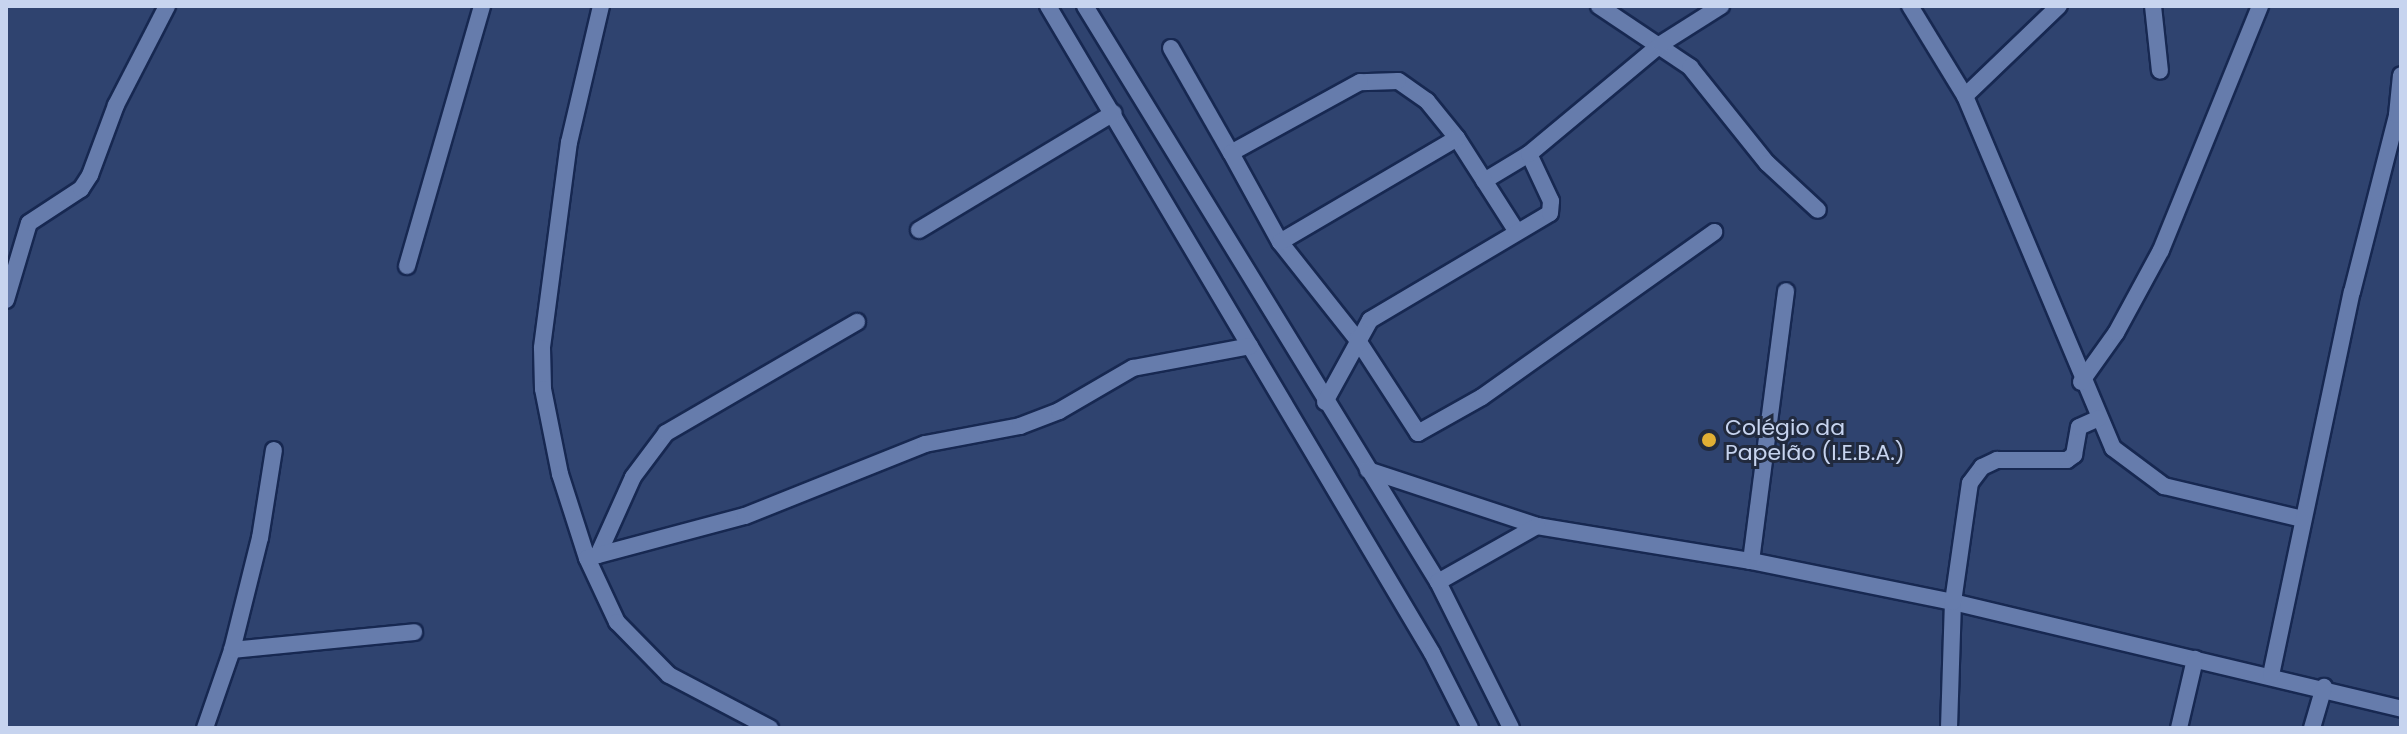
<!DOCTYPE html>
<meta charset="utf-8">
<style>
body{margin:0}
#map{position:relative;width:2407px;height:734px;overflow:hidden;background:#2f436f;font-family:Poppins,sans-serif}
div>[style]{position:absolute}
.roads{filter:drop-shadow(2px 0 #172851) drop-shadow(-2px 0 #172851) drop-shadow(0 2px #172851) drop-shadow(0 -2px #172851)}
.minor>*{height:16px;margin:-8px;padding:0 8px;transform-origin:8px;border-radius:8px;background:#667cac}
.dots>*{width:22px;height:22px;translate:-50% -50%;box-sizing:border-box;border:4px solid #212a3e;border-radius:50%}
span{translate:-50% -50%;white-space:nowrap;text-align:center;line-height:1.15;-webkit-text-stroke:6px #212a3e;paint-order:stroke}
.poi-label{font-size:22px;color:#c7d4ef}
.left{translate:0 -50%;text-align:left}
.frame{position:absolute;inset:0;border:8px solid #c7d4ef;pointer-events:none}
</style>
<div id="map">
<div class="roads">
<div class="minor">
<i style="left:601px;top:6px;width:140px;rotate:103.2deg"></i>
<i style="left:569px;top:142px;width:208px;rotate:97.5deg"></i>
<i style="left:542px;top:348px;width:41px;rotate:88.6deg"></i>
<i style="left:543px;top:389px;width:87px;rotate:78.7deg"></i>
<i style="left:560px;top:474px;width:88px;rotate:72.2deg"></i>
<i style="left:587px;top:558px;width:71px;rotate:64.9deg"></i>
<i style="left:617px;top:622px;width:74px;rotate:45.5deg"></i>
<i style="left:669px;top:675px;width:114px;rotate:27.7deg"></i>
<i style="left:1048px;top:6px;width:752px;rotate:59.31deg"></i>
<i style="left:1432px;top:653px;width:84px;rotate:63.1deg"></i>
<i style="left:1085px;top:6px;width:676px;rotate:58.5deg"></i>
<i style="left:1438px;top:582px;width:163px;rotate:63.4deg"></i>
<i style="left:1599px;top:6px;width:110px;rotate:33.8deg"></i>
<i style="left:1690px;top:67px;width:123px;rotate:51.3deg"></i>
<i style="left:1767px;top:163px;width:69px;rotate:42.7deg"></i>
<i style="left:1910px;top:6px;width:105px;rotate:58.6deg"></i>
<i style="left:1965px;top:96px;width:382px;rotate:67.2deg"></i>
<i style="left:2113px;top:448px;width:64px;rotate:36.7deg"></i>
<i style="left:2164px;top:486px;width:143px;rotate:13.4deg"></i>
<i style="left:2153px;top:6px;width:65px;rotate:83.9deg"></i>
<i style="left:1171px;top:48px;width:121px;rotate:60.3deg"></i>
<i style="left:1965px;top:96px;width:130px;rotate:-43.8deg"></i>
<i style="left:1484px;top:181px;width:52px;rotate:-31deg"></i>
<i style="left:919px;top:230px;width:227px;rotate:-31deg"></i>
<i style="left:1517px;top:232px;width:112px;rotate:-122.6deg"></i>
<i style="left:1457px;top:138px;width:48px;rotate:-129deg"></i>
<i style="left:1427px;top:101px;width:35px;rotate:-145deg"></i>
<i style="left:1398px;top:81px;width:38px;rotate:178deg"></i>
<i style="left:1360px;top:82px;width:147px;rotate:151.2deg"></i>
<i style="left:1231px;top:153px;width:102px;rotate:61.2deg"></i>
<i style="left:1280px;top:242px;width:124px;rotate:51.6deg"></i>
<i style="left:1357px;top:339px;width:112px;rotate:57deg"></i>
<i style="left:1418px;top:433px;width:73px;rotate:-29.4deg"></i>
<i style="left:1482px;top:397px;width:285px;rotate:-35.4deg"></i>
<i style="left:1280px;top:242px;width:205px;rotate:-30.4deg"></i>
<i style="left:407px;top:266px;width:271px;rotate:-73.9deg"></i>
<i style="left:6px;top:300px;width:80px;rotate:-73.4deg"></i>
<i style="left:29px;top:223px;width:62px;rotate:-33.2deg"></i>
<i style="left:81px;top:189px;width:17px;rotate:-57deg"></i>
<i style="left:90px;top:175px;width:75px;rotate:-69.6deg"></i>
<i style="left:116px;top:105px;width:111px;rotate:-62.7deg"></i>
<i style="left:2081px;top:382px;width:60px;rotate:-54.5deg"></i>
<i style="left:2116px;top:333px;width:94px;rotate:-61.5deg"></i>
<i style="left:2161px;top:250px;width:263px;rotate:-67.9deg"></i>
<i style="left:1325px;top:402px;width:94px;rotate:-61.2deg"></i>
<i style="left:1370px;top:320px;width:209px;rotate:-30.7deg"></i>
<i style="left:1550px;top:213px;width:12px;rotate:-85deg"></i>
<i style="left:1551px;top:201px;width:52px;rotate:-115.1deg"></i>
<i style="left:1529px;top:154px;width:172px;rotate:-39.8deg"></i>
<i style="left:1661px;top:44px;width:71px;rotate:-32.3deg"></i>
<i style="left:1368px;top:470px;width:178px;rotate:18.3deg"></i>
<i style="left:1537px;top:526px;width:217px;rotate:9.3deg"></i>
<i style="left:1751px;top:561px;width:206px;rotate:11.5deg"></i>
<i style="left:1953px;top:602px;width:461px;rotate:13.4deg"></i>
<i style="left:598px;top:555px;width:85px;rotate:-65.8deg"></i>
<i style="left:633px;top:477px;width:55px;rotate:-53.1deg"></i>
<i style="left:666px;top:433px;width:221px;rotate:-30.2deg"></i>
<i style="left:587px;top:558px;width:163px;rotate:-14.9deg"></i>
<i style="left:745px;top:516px;width:194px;rotate:-21.8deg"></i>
<i style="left:925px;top:444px;width:97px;rotate:-10.7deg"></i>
<i style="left:1020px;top:426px;width:42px;rotate:-21deg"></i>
<i style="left:1059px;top:411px;width:86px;rotate:-30.2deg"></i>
<i style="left:1133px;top:368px;width:119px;rotate:-10.6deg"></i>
<i style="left:1751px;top:561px;width:272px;rotate:-82.6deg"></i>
<i style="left:1438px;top:582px;width:114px;rotate:-29.5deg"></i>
<i style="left:232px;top:650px;width:183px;rotate:-5.6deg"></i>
<i style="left:2271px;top:675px;width:391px;rotate:-78.1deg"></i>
<i style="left:2352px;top:292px;width:183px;rotate:-75.7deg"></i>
<i style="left:2397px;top:115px;width:40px;rotate:-84.3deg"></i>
<i style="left:205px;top:728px;width:83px;rotate:-70.9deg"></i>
<i style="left:232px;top:650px;width:115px;rotate:-76deg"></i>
<i style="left:260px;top:538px;width:89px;rotate:-81deg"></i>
<i style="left:1949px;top:728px;width:126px;rotate:-88.2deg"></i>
<i style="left:1953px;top:602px;width:120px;rotate:-81.9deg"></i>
<i style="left:1970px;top:483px;width:20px;rotate:-53deg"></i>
<i style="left:1982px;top:467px;width:17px;rotate:-25deg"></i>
<i style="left:1997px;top:460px;width:70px"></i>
<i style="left:2067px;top:460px;width:9px;rotate:-36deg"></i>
<i style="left:2074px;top:455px;width:28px;rotate:-80deg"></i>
<i style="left:2079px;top:427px;width:22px;rotate:-24deg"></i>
<i style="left:2179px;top:728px;width:71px;rotate:-76.9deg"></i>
<i style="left:2312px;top:728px;width:43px;rotate:-73.7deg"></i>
</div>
</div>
<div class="dots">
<i style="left:1709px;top:440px;background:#e1af34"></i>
</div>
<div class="poi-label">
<span class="left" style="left:1725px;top:440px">Colégio da<br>Papelão (I.E.B.A.)</span>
</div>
<div class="frame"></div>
</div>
